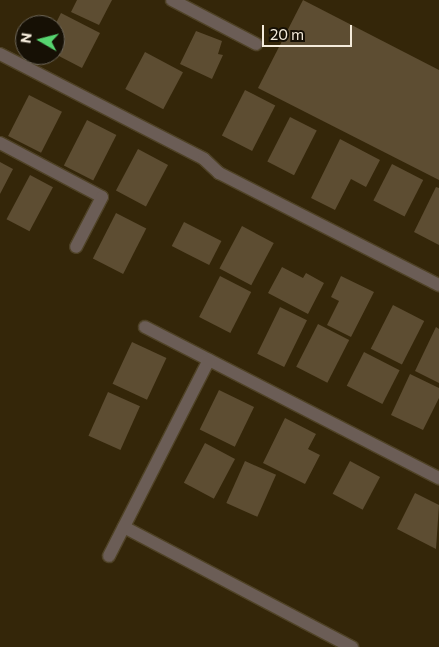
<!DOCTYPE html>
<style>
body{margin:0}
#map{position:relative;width:439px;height:647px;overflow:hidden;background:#342609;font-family:Commissioner,sans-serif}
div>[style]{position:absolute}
.building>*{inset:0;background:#5d4d32;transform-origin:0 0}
.roads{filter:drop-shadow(1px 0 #4f4226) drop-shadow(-1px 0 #4f4226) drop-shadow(0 1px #4f4226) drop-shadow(0 -1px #4f4226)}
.street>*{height:12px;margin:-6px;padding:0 6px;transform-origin:6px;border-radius:6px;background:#6b5d56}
span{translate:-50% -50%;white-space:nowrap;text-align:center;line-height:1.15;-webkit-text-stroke:5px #161005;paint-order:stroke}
.north{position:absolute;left:15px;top:15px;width:50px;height:50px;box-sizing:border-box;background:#161005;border:1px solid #6f685b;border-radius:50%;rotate:278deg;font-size:14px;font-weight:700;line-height:20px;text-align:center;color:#f4ebdb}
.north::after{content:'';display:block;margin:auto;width:18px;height:22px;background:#57d570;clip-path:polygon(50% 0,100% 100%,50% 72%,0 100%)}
.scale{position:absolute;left:262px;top:25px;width:90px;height:22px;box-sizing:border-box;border:2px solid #f4ebdb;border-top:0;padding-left:6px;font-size:15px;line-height:18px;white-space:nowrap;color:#f4ebdb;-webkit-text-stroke:4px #161005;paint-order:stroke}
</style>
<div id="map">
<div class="building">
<i style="clip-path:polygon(77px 0,112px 0,99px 25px,71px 12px)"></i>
<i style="clip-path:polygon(303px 0,439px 70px,439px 180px,258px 88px)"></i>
<i style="clip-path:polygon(61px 13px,100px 33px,82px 68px,55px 54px,55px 25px)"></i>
<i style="clip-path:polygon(196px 31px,222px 41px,218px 54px,223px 55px,212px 79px,180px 64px)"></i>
<i style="left:145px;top:52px;width:43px;height:42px;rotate:28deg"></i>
<i style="left:245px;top:90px;width:34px;height:51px;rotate:27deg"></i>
<i style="left:29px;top:95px;width:37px;height:46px;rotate:27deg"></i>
<i style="left:290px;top:117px;width:30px;height:50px;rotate:27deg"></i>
<i style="left:87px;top:120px;width:33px;height:51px;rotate:27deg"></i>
<i style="clip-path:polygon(340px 139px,380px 160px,366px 187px,351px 179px,335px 210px,311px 198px)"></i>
<i style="left:138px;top:149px;width:34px;height:47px;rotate:28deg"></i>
<i style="clip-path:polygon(0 162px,13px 169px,0 194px)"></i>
<i style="left:392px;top:164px;width:35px;height:41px;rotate:27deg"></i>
<i style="left:30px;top:175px;width:26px;height:50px;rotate:28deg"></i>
<i style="clip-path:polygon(436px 187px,439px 188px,439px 245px,414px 232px)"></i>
<i style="left:116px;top:213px;width:34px;height:51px;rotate:27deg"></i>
<i style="left:184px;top:222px;width:42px;height:27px;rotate:27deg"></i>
<i style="left:242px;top:226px;width:36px;height:48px;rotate:28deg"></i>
<i style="clip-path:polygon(282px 267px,303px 278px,306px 273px,324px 283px,308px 314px,268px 293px)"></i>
<i style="left:220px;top:276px;width:35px;height:46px;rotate:27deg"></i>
<i style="clip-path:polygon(341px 276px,374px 292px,351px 337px,327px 325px,339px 301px,331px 297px)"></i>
<i style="left:393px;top:305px;width:35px;height:49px;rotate:27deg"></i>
<i style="left:280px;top:307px;width:30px;height:52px;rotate:26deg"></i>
<i style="left:318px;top:324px;width:35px;height:48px;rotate:27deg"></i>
<i style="clip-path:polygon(436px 327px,439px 329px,439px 383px,415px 371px)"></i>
<i style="left:132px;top:342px;width:38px;height:46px;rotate:25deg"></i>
<i style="left:364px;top:352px;width:40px;height:38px;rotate:27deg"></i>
<i style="clip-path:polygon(410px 374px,439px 388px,439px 398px,423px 430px,391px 415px)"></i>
<i style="left:219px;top:390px;width:39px;height:44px;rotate:26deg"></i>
<i style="left:108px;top:392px;width:35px;height:48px;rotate:24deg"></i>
<i style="clip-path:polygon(285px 418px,316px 434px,308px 449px,320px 455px,305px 484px,263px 463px)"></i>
<i style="left:205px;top:443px;width:34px;height:45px;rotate:28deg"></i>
<i style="left:245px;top:461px;width:34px;height:46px;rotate:24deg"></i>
<i style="left:350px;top:461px;width:34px;height:37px;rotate:28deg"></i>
<i style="clip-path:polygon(415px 493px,439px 505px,436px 549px,397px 529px)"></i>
</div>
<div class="roads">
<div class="street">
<i style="left:172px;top:0;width:95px;rotate:27.6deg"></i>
<i style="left:0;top:54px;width:229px;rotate:27.2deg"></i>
<i style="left:204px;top:159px;width:21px;rotate:43deg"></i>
<i style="left:219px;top:173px;width:247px;rotate:27deg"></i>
<i style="left:0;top:143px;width:115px;rotate:27.9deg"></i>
<i style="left:102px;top:197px;width:56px;rotate:117.5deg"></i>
<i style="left:145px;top:327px;width:331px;rotate:27.2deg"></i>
<i style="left:124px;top:527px;width:258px;rotate:27.8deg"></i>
<i style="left:109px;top:556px;width:220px;rotate:-63deg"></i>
</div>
</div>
<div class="north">N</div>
<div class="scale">20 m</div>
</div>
